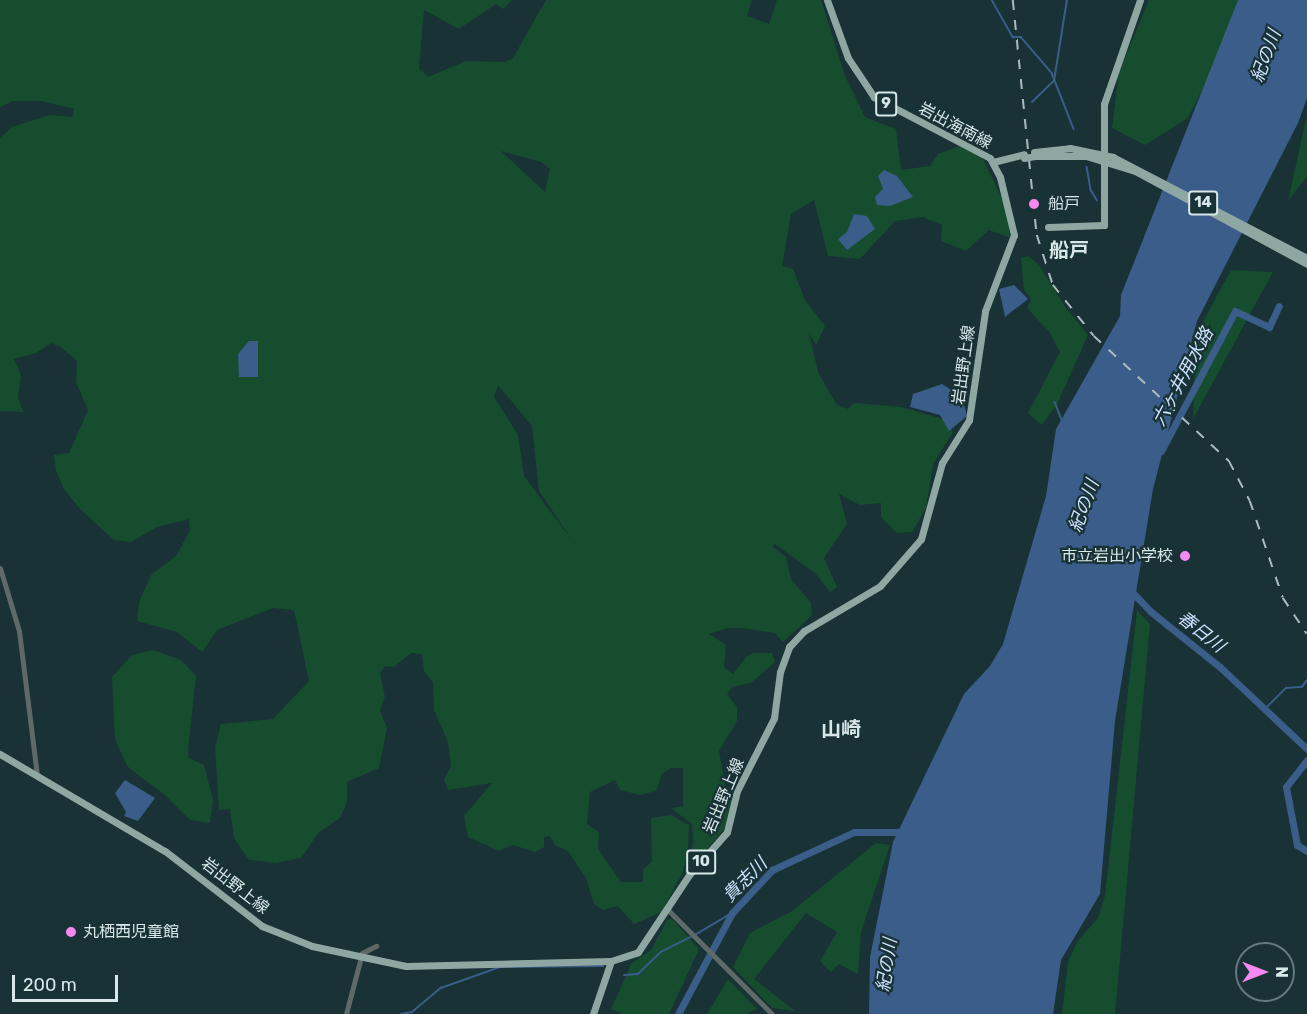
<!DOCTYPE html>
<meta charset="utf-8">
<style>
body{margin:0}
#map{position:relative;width:1307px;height:1014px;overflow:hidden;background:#183235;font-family:Rubik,"Noto Sans JP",sans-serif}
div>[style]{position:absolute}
.green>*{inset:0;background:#164d2f}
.water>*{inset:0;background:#3a5d89}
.stream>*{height:1.5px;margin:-0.75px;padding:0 0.75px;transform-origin:0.75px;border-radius:0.75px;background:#3a5d89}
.river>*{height:7px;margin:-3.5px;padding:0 3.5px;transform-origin:3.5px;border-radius:3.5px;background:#3a5d89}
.minor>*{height:5px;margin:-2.5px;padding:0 2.5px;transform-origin:2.5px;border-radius:2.5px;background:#5f6a68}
.major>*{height:7px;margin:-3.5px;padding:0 3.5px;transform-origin:3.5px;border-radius:3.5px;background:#8fa7a2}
.rail>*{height:1.5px;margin-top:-0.75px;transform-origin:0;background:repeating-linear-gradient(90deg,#aabbbd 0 10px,transparent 0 20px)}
.major-bridge>*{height:7px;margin:-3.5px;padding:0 3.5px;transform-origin:3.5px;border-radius:3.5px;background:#8fa7a2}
.dots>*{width:16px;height:16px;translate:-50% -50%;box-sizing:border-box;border:3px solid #183235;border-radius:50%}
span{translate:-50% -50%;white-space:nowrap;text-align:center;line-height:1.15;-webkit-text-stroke:4.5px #183235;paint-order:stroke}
.shield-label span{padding:2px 4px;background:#183235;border:2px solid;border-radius:4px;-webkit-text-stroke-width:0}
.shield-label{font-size:15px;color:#d8e7e8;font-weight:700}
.street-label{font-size:16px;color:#d8e7e8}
.poi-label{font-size:16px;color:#d8e7e8}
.left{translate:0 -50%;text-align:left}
.right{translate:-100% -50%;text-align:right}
.water-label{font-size:18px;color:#cde2ff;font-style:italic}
.quarter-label{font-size:20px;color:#d8e7e8;font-weight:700}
.north{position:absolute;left:1235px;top:942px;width:60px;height:60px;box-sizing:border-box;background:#183235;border:2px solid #657a7d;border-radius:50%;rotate:90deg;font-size:16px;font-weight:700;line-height:24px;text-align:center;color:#d8e7e8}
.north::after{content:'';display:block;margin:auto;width:21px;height:27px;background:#f589ef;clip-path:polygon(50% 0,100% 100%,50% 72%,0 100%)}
.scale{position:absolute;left:12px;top:975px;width:106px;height:27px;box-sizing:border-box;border:3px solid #d8e7e8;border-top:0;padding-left:8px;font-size:18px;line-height:21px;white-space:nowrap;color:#d8e7e8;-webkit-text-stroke:4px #183235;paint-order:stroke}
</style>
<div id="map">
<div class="green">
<i style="clip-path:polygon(evenodd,0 0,512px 0,503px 9px,496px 4px,459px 29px,424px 10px,419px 68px,428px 77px,466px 61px,505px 62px,513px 58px,546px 0,752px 0,747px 16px,769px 24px,777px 0,821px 0,845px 76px,865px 117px,896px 129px,901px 170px,930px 166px,938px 154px,960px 146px,982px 157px,1007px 209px,1010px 238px,989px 230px,966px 251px,941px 241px,942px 225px,923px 217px,895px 221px,860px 259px,828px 256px,814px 200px,791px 214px,782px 266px,793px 269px,805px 300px,825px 326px,816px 345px,809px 333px,818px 372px,836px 404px,848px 409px,854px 403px,901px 407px,946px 420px,953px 432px,933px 464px,926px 508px,912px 532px,897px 533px,881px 517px,881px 503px,860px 505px,839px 494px,847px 524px,824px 558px,837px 587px,830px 592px,816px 574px,774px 543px,773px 547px,786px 557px,791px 579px,811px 603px,812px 615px,783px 642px,775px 633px,742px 628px,728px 628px,709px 634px,726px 645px,724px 667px,733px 674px,747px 656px,754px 653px,772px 653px,775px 662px,751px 683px,732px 687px,727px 694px,737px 707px,737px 721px,719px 751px,726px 788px,733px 792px,727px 826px,684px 875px,693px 843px,692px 824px,671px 808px,683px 806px,683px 768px,671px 768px,662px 774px,656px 791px,640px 795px,620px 790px,615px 780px,590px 792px,587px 824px,599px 832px,598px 849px,621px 882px,643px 882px,643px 869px,652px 862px,651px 818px,671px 815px,689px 825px,688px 854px,682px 874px,661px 912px,634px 924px,618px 906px,603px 910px,594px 904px,586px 878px,568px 851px,555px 845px,550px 836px,544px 837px,544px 847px,535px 852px,513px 845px,499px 851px,468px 837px,464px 816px,492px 783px,448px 790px,444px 779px,451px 766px,448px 742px,434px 710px,433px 682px,424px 671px,422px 654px,411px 653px,394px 667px,385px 666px,380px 673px,385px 697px,380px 710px,387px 728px,379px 768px,347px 782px,347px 802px,340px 818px,319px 832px,301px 858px,276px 863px,249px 860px,234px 838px,230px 809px,219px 810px,215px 747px,221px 724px,273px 719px,309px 681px,294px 610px,273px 608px,217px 630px,202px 652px,177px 632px,137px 621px,139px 602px,151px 575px,176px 556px,190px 530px,189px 519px,157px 527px,131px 542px,114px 540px,80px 509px,64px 489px,56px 471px,54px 455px,69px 453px,88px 410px,76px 382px,77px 361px,61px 347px,51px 343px,36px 353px,14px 359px,21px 375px,18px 397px,23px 412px,0 411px,0 138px,12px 127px,49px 115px,72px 117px,74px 109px,41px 101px,13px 101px,0 107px,0 0,501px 151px,541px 162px,550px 169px,545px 192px,501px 151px,0 0,498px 385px,532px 426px,539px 491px,574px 543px,524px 476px,518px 435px,494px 397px,498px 385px)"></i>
<i style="clip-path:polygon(1149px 0,1238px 0,1217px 60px,1188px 118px,1145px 145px,1112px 128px,1119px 72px)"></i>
<i style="clip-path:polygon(1307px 117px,1307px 176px,1288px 201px,1306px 119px)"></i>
<i style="clip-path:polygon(1028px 256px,1039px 265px,1065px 307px,1088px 335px,1057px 404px,1042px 425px,1028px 413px,1060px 352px,1050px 333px,1027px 308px,1031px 299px,1024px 290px,1021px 258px)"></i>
<i style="clip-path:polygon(1231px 270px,1273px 272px,1193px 419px,1195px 361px,1202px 323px)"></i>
<i style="clip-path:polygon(1137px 610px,1150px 624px,1115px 1014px,1062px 1014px,1068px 962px,1077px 942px,1098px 918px,1105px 896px)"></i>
<i style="clip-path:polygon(154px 650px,181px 660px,196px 676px,188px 750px,189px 758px,204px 765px,213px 800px,210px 823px,190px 820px,165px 795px,138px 775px,127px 766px,115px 739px,112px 677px,132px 655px)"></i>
<i style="clip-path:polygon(876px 843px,890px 845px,861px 932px,858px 974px,839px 964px,831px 972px,820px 961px,837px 932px,806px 913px,754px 979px,795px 1011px,772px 1008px,733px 967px,750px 933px,792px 911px)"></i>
<i style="clip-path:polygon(672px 919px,699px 949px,669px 1014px,623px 1014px,611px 1009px,632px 963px,651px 950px,667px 920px)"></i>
<i style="clip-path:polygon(728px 979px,757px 1009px,746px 1014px,707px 1014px)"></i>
</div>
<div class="water">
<i style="clip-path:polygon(1238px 0,1307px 0,1307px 98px,1298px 123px,1197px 321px,1153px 489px,1115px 721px,1100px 894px,1061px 960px,1053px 1014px,869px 1014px,870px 957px,893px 842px,964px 694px,990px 666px,1003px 644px,1046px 496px,1056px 429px,1120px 316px,1121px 295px)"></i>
<i style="clip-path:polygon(884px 170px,897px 176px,913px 197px,890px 206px,877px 205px,875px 197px,883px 189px,878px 176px)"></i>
<i style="clip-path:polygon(854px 214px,867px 216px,875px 229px,847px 250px,838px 239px,847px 232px)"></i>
<i style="clip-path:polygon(1014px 285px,1028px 299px,1005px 317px,999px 289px)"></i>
<i style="clip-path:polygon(249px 341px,258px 341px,258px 377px,239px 377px,238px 354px)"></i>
<i style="clip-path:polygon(942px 384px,962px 397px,967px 416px,949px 431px,940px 415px,910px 407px,913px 394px)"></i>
<i style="clip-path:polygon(125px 780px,155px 798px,138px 821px,124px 816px,126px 812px,115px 793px)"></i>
</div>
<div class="stream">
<i style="left:992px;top:0;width:43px;rotate:60.4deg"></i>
<i style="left:1013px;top:37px;width:8px"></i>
<i style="left:1021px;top:37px;width:48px;rotate:49.3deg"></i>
<i style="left:1052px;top:73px;width:60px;rotate:68.6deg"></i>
<i style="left:1032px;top:102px;width:30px;rotate:-44deg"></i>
<i style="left:1054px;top:81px;width:82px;rotate:-80.9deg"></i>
<i style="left:1087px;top:167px;width:23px;rotate:80deg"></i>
<i style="left:1091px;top:190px;width:12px;rotate:59deg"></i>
<i style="left:1055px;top:402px;width:22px;rotate:69deg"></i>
<i style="left:1265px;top:709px;width:30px;rotate:-45deg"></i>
<i style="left:1286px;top:688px;width:16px;rotate:-4deg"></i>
<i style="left:1302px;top:687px;width:9px;rotate:-54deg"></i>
<i style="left:695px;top:935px;width:43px;rotate:-30.7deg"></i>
<i style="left:624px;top:975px;width:14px;rotate:-4deg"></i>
<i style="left:638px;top:974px;width:32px;rotate:-44deg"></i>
<i style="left:661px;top:952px;width:34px;rotate:-27deg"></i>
<i style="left:401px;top:1014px;width:11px;rotate:-10deg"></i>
<i style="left:412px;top:1012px;width:38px;rotate:-40deg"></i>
<i style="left:441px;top:988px;width:63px;rotate:-19.6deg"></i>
<i style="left:500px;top:967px;width:103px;rotate:-0.6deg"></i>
</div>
<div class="river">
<i style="left:1161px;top:451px;width:158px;rotate:-62.1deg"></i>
<i style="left:1235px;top:311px;width:38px;rotate:25deg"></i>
<i style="left:1269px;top:327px;width:23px;rotate:-65deg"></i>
<i style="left:1130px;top:590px;width:29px;rotate:46deg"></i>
<i style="left:1150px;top:611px;width:90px;rotate:38.7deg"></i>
<i style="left:1220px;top:667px;width:120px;rotate:43.3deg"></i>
<i style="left:1307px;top:760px;width:34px;rotate:128deg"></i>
<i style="left:1286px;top:787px;width:59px;rotate:79.3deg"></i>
<i style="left:1297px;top:845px;width:12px;rotate:31deg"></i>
<i style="left:678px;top:1014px;width:115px;rotate:-61.9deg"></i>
<i style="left:732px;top:913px;width:59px;rotate:-47.1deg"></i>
<i style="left:772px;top:870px;width:90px;rotate:-24.9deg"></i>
<i style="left:854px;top:832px;width:52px"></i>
</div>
<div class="minor">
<i style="left:0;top:568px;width:66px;rotate:73.2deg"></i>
<i style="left:19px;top:631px;width:145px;rotate:82.9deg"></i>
<i style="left:668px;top:910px;width:147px;rotate:45deg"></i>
<i style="left:346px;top:1014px;width:63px;rotate:-75.3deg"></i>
<i style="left:362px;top:953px;width:16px;rotate:-27deg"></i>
</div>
<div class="major">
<i style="left:1034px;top:152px;width:36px;rotate:-6deg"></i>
<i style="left:1070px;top:148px;width:44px;rotate:11.8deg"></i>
<i style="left:1113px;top:157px;width:219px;rotate:27.5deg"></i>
<i style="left:1035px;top:156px;width:51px"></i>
<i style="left:1086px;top:156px;width:51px;rotate:17deg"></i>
<i style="left:1135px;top:171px;width:196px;rotate:28.4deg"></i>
<i style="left:993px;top:162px;width:32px;rotate:-14deg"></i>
<i style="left:1048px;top:227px;width:56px;rotate:-2deg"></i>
<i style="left:1104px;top:225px;width:121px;rotate:-90deg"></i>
<i style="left:1104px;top:104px;width:110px;rotate:-70.9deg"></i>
<i style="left:0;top:754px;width:191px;rotate:30.5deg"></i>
<i style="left:165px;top:851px;width:123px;rotate:37.7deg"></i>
<i style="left:262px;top:926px;width:54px;rotate:21.8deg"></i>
<i style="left:312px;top:946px;width:96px;rotate:12deg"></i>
<i style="left:406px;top:966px;width:205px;rotate:-1.4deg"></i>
<i style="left:611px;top:961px;width:28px;rotate:-18deg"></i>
<i style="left:638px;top:952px;width:92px;rotate:-56.5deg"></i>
<i style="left:689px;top:875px;width:57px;rotate:-48.5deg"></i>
<i style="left:727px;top:832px;width:42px;rotate:-76.3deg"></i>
<i style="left:737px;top:791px;width:82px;rotate:-63.1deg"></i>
<i style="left:774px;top:718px;width:46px;rotate:-82.6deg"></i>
<i style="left:780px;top:672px;width:27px;rotate:-70deg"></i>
<i style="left:789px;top:647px;width:22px;rotate:-47deg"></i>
<i style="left:804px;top:631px;width:88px;rotate:-30.6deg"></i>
<i style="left:880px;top:586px;width:62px;rotate:-48.9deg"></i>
<i style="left:921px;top:539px;width:79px;rotate:-74.6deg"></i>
<i style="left:942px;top:463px;width:51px;rotate:-57.9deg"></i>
<i style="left:969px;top:420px;width:110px;rotate:-81.6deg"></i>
<i style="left:985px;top:311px;width:81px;rotate:-69.1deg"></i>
<i style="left:1014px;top:235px;width:60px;rotate:-103.6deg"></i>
<i style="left:1000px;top:177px;width:21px;rotate:-118deg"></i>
<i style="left:990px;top:158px;width:131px;rotate:-152.3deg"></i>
<i style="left:874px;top:97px;width:47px;rotate:-123.7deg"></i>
<i style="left:848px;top:58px;width:62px;rotate:-109.9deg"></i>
<i style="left:593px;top:1014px;width:56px;rotate:-71.2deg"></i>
</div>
<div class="rail">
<i style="left:1013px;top:0;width:236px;rotate:84.2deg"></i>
<i style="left:1037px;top:235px;width:52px;rotate:72.3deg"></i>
<i style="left:1053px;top:285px;width:65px;rotate:51.2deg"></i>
<i style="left:1094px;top:336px;width:184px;rotate:42.8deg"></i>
<i style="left:1229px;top:461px;width:45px;rotate:62.3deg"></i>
<i style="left:1250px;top:501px;width:102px;rotate:71.2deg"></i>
<i style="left:1283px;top:598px;width:43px;rotate:56.3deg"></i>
</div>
<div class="major-bridge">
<i style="left:1024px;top:158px;width:11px;rotate:-10deg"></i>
</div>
<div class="dots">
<i style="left:1034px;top:204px;background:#f589ef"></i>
<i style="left:1185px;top:556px;background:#f589ef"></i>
<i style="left:71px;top:932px;background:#f589ef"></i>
</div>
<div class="shield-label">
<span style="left:886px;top:104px">9</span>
<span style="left:1203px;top:203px">14</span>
<span style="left:701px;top:862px">10</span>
</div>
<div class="street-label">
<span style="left:955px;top:126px;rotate:28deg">岩出海南線</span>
<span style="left:964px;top:365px;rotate:-82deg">岩出野上線</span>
<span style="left:724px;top:796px;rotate:-67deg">岩出野上線</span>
<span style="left:235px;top:886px;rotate:38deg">岩出野上線</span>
</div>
<div class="poi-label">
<span class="left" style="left:1048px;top:204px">船戸</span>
<span class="right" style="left:1173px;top:556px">市立岩出小学校</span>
<span class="left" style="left:83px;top:932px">丸栖西児童館</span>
</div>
<div class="water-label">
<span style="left:1266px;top:56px;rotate:-70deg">紀の川</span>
<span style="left:1183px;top:377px;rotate:-62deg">六ヶ井用水路</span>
<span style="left:1084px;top:506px;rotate:-70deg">紀の川</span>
<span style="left:1201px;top:632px;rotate:38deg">春日川</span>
<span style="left:745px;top:880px;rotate:-45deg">貴志川</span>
<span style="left:887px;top:965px;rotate:-82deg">紀の川</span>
</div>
<div class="quarter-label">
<span style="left:1069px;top:250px">船戸</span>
<span style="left:841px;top:729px">山崎</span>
</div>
<div class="north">N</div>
<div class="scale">200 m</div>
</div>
